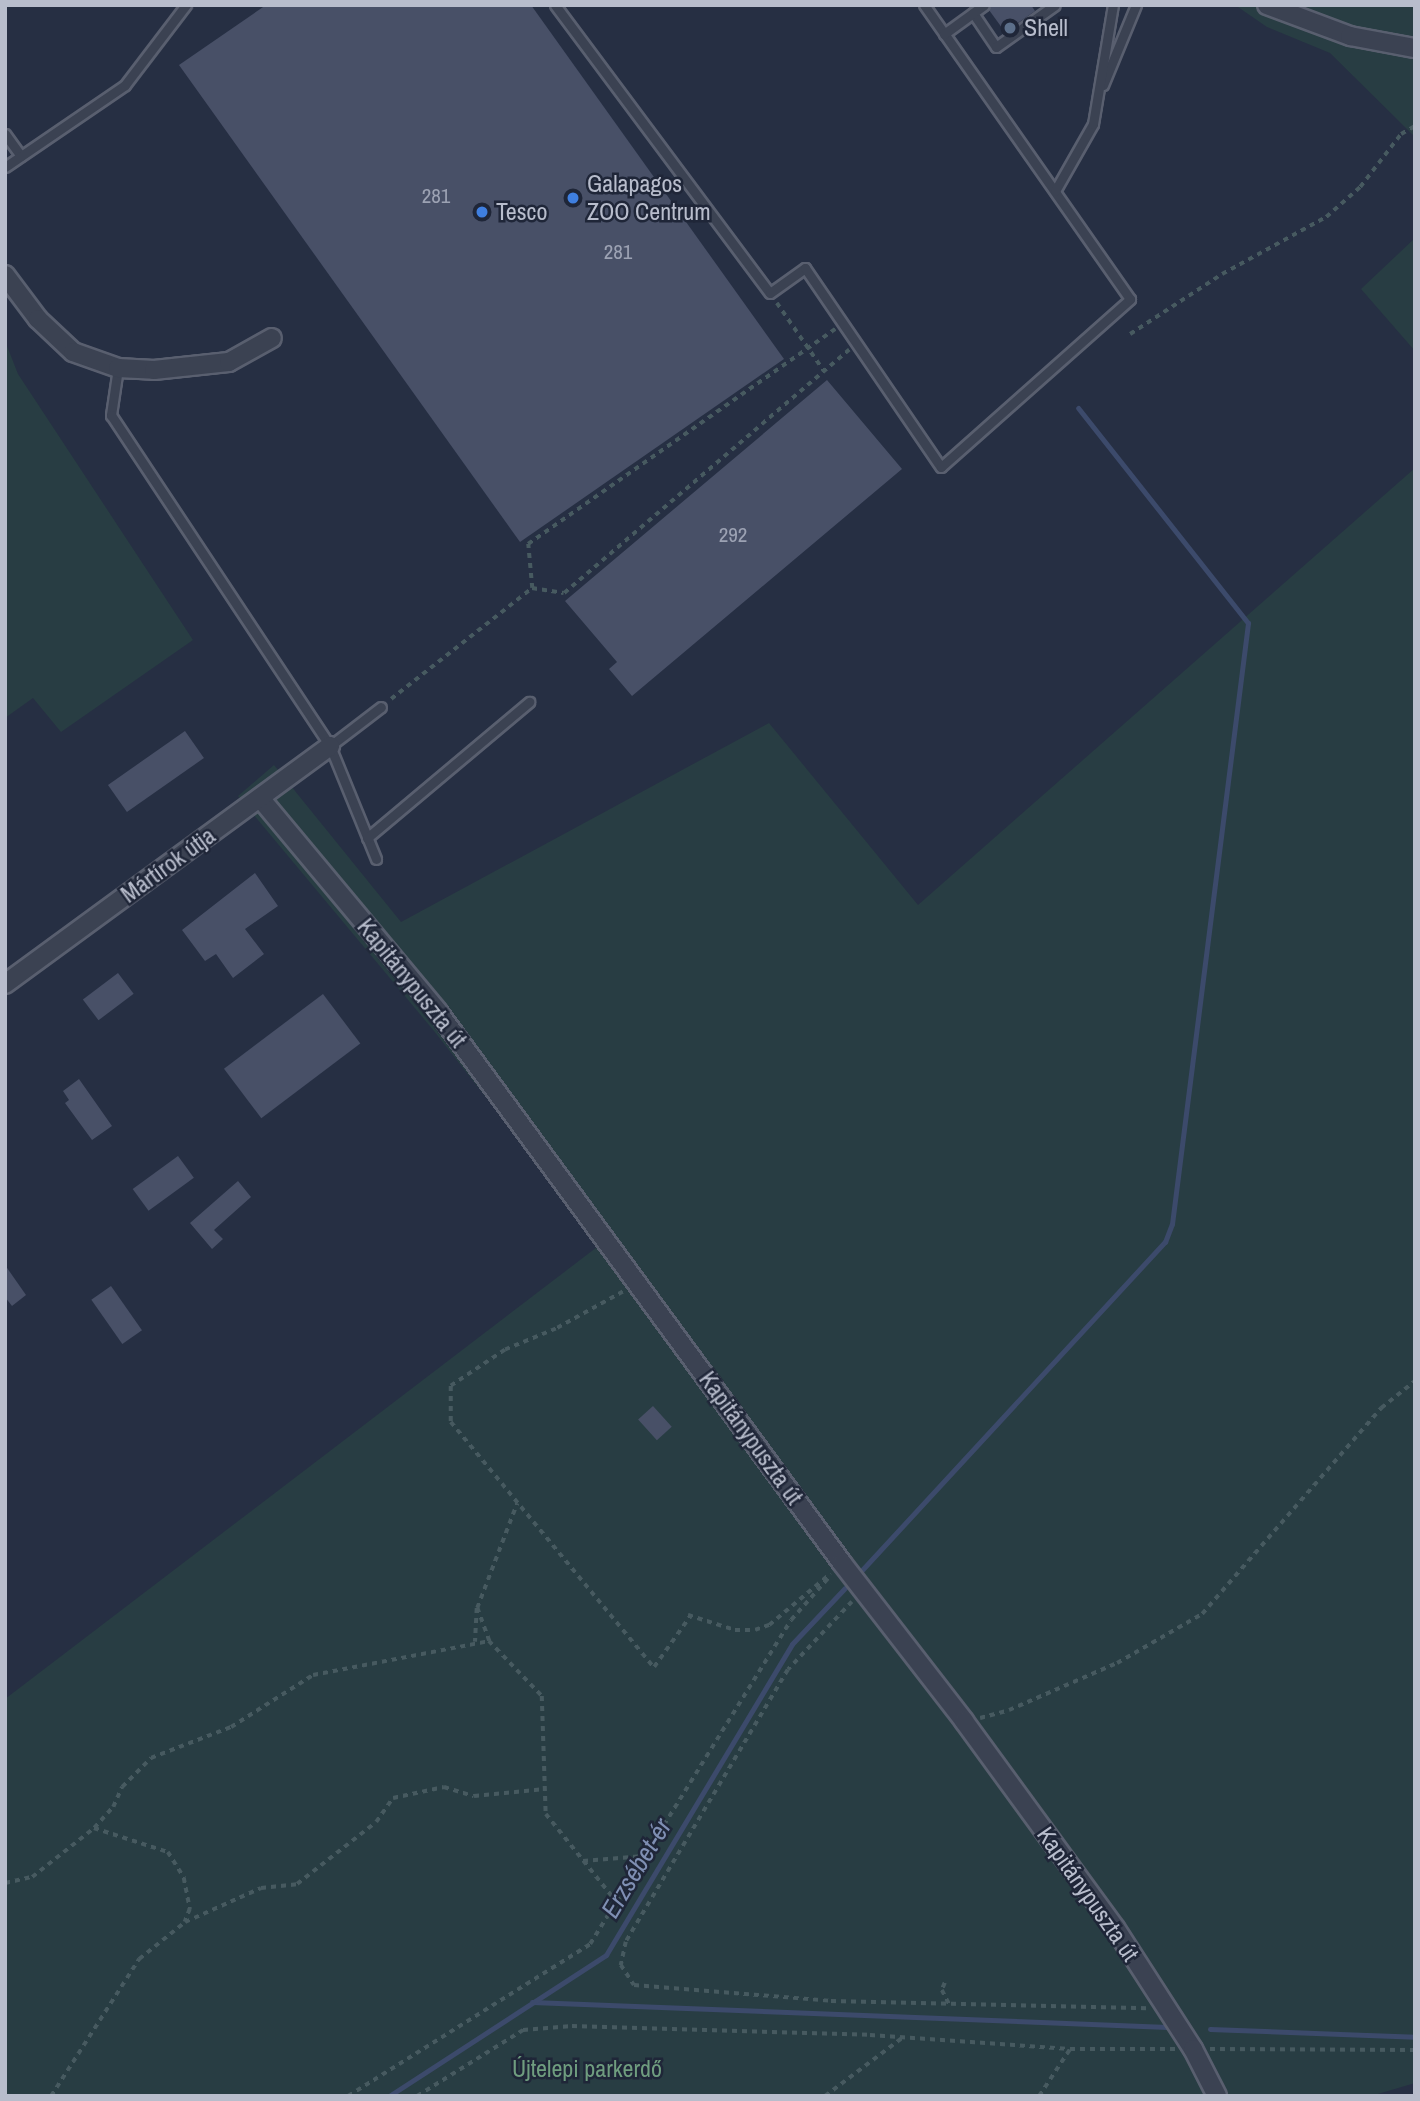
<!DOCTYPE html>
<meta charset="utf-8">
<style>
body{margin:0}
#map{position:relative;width:1420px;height:2101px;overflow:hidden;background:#262f43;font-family:"Archivo Narrow",sans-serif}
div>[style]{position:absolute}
.green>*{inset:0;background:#283d43}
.stream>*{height:5px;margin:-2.5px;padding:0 2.5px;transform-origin:2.5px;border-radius:2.5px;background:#3c4a6b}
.building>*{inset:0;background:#485067;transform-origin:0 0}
.path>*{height:3.5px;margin-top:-1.75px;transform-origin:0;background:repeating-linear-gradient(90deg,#475a60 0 5px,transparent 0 10px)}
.roads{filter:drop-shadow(2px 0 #595f6f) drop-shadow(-2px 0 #595f6f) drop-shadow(0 2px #595f6f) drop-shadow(0 -2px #595f6f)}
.service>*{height:9px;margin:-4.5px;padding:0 4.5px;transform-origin:4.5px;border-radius:4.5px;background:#3b4252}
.minor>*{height:18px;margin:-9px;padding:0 9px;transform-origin:9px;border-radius:9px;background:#3b4252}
.dots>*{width:19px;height:19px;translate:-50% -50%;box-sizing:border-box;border:4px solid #1f2638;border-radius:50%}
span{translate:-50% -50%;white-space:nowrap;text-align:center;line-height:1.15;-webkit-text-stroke:5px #1f2638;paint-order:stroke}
.number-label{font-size:21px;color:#9ca2b3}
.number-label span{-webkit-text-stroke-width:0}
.poi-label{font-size:24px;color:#b8bdcc}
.left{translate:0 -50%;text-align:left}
.street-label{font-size:24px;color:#b8bdcc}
.park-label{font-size:24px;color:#6f9d7f}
.water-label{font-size:26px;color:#7f8fb3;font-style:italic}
.frame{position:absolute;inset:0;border:7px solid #b8bdcc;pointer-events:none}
</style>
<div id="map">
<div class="green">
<i style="clip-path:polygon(1235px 5px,1415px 5px,1415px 137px,1330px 53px,1267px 27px)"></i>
<i style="clip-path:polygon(1415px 238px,1415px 351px,1361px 289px)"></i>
<i style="clip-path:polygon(5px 341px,18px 374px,193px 640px,61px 732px,33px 698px,5px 718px)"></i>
<i style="clip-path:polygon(1415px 468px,1415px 2083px,1371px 2096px,5px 2096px,5px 1699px,601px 1244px,434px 1031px,238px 796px,274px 765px,401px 922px,769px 723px,918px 905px)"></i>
</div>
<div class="stream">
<i style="left:862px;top:1570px;width:447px;rotate:-47.3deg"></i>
<i style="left:1165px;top:1242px;width:19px;rotate:-69deg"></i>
<i style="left:1172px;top:1224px;width:606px;rotate:-82.79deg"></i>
<i style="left:1248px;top:623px;width:274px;rotate:-128.3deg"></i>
<i style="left:532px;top:2002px;width:636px;rotate:2.25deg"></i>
<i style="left:1210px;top:2029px;width:205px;rotate:2.2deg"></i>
<i style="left:389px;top:2096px;width:259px;rotate:-33deg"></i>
<i style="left:606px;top:1955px;width:362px;rotate:-59.1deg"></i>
<i style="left:792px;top:1644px;width:77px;rotate:-46.6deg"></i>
</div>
<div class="building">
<i style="clip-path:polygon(266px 5px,531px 5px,784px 359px,520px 542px,179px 65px)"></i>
<i style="clip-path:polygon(991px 5px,1031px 5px,1035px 11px,1005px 32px,989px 10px)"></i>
<i style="clip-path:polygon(827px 380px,902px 469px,632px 696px,609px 669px,617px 662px,565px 601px)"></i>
<i style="left:185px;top:731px;width:33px;height:94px;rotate:55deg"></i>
<i style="clip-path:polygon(255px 873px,278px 906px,245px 929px,264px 954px,233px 978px,216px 954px,205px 961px,182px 930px)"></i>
<i style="left:118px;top:973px;width:26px;height:44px;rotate:53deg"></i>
<i style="left:323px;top:994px;width:62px;height:124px;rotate:53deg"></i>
<i style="clip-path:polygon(79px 1079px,112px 1126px,92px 1140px,65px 1103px,69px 1100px,63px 1091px)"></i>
<i style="left:178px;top:1156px;width:27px;height:56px;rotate:54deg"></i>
<i style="clip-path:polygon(238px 1181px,251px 1197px,214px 1230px,223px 1239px,212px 1249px,190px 1223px)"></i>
<i style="clip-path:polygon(5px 1265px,26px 1295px,12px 1306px,5px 1297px)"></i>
<i style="left:111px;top:1286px;width:54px;height:24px;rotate:55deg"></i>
<i style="left:653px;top:1406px;width:28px;height:20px;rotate:48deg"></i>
</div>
<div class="path">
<i style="left:777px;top:303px;width:83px;rotate:55.3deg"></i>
<i style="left:1130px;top:334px;width:110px;rotate:-33.1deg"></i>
<i style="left:1222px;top:274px;width:119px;rotate:-28.7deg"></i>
<i style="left:1326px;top:217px;width:45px;rotate:-41.4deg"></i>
<i style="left:1360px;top:187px;width:67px;rotate:-52.3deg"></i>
<i style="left:1401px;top:134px;width:16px;rotate:-30deg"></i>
<i style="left:532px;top:588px;width:32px;rotate:9deg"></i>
<i style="left:564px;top:593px;width:375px;rotate:-40.5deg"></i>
<i style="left:391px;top:699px;width:179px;rotate:-38.2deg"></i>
<i style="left:532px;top:588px;width:44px;rotate:-95.2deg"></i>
<i style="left:528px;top:544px;width:375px;rotate:-35deg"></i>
<i style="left:623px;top:1292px;width:77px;rotate:151.1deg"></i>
<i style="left:556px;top:1329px;width:55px;rotate:157.6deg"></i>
<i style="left:505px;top:1350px;width:65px;rotate:146.3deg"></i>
<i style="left:451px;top:1386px;width:36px;rotate:90deg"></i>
<i style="left:451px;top:1422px;width:318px;rotate:50.4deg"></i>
<i style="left:654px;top:1667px;width:64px;rotate:-54.6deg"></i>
<i style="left:852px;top:1602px;width:93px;rotate:133.3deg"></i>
<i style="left:788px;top:1670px;width:317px;rotate:120.8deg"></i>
<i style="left:626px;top:1942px;width:24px;rotate:102deg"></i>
<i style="left:621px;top:1965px;width:24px;rotate:57deg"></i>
<i style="left:634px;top:1985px;width:198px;rotate:4.6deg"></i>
<i style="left:831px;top:2001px;width:317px;rotate:1.3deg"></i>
<i style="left:477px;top:1608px;width:112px;rotate:-69.1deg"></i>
<i style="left:688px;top:1615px;width:49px;rotate:17.7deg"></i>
<i style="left:735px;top:1630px;width:20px"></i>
<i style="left:755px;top:1630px;width:15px;rotate:-20deg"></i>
<i style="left:769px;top:1625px;width:80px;rotate:-39.9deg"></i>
<i style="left:489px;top:1641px;width:76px;rotate:46.1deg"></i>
<i style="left:542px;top:1696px;width:118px;rotate:88.1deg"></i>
<i style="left:546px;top:1814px;width:112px;rotate:51.2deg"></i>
<i style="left:980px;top:1718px;width:30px;rotate:-15deg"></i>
<i style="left:1009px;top:1710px;width:118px;rotate:-23.5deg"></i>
<i style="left:1117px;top:1663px;width:98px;rotate:-30deg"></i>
<i style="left:1202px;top:1614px;width:273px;rotate:-49deg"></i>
<i style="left:1381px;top:1408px;width:43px;rotate:-38.5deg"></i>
<i style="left:94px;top:1828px;width:78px;rotate:18deg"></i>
<i style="left:168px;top:1852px;width:31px;rotate:58deg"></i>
<i style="left:184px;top:1878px;width:32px;rotate:79deg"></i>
<i style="left:190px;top:1909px;width:14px;rotate:111deg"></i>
<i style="left:583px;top:1861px;width:61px;rotate:-4.7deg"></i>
<i style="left:5px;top:1883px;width:28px;rotate:-13deg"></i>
<i style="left:32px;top:1877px;width:79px;rotate:-38.3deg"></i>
<i style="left:94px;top:1828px;width:28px;rotate:-48deg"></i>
<i style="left:113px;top:1807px;width:22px;rotate:-66deg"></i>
<i style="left:122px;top:1787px;width:41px;rotate:-45deg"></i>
<i style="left:151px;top:1758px;width:86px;rotate:-21.2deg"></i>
<i style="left:231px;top:1727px;width:97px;rotate:-32.4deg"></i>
<i style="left:313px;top:1675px;width:179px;rotate:-10.9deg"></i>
<i style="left:489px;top:1641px;width:35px;rotate:-110deg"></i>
<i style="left:477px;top:1608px;width:34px;rotate:93deg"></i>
<i style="left:945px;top:1983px;width:8px;rotate:113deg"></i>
<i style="left:942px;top:1990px;width:16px;rotate:63deg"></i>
<i style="left:1210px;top:2049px;width:205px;rotate:0.3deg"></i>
<i style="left:51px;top:2096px;width:163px;rotate:-57.3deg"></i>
<i style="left:139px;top:1959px;width:59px;rotate:-38.8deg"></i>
<i style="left:185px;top:1922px;width:83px;rotate:-24.1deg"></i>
<i style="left:261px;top:1888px;width:36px;rotate:-6deg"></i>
<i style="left:297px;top:1884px;width:100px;rotate:-38.1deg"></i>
<i style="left:376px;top:1822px;width:29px;rotate:-55deg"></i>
<i style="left:393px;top:1798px;width:52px;rotate:-12.2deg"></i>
<i style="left:444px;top:1787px;width:31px;rotate:17deg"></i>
<i style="left:474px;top:1796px;width:71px;rotate:-5.6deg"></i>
<i style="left:348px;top:2096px;width:286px;rotate:-32.1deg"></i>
<i style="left:590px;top:1944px;width:381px;rotate:-58.2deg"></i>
<i style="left:791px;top:1620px;width:59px;rotate:-48.4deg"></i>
<i style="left:417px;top:2096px;width:125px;rotate:-31.9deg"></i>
<i style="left:523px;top:2030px;width:49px;rotate:-4.7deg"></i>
<i style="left:572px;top:2026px;width:298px;rotate:1.7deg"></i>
<i style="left:870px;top:2035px;width:200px;rotate:4deg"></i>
<i style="left:1070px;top:2049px;width:105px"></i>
<i style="left:825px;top:2096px;width:96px;rotate:-37deg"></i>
<i style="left:1039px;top:2096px;width:56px;rotate:-56.6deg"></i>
</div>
<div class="roads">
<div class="service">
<i style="left:555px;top:5px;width:359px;rotate:53.3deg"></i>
<i style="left:770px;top:293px;width:43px;rotate:-35.5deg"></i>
<i style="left:805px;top:268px;width:241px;rotate:55.7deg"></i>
<i style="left:941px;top:467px;width:253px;rotate:-41.6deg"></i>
<i style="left:1130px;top:299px;width:359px;rotate:-125deg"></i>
<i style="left:973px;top:13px;width:41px;rotate:55.9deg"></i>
<i style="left:996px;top:47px;width:72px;rotate:-35.4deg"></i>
<i style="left:944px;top:34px;width:49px;rotate:-35.9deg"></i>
<i style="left:1103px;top:85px;width:87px;rotate:-67.6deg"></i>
<i style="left:5px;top:134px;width:27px;rotate:54deg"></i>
<i style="left:5px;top:167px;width:145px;rotate:-34.3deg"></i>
<i style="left:125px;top:85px;width:101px;rotate:-52.7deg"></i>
<i style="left:1055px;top:191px;width:77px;rotate:-60.4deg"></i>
<i style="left:1093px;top:124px;width:121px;rotate:-80.5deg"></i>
<i style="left:118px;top:368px;width:48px;rotate:98.5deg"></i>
<i style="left:111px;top:415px;width:397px;rotate:56.5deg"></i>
<i style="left:330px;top:746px;width:122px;rotate:67.8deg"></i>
<i style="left:330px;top:746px;width:64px;rotate:-37.4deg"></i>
<i style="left:367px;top:838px;width:212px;rotate:-40deg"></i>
</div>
<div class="minor">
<i style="left:1267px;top:5px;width:89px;rotate:20.5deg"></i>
<i style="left:1350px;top:36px;width:66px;rotate:10.5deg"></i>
<i style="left:5px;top:275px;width:55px;rotate:53.1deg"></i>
<i style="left:38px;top:319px;width:48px;rotate:43.3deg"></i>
<i style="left:73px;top:352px;width:48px;rotate:19.6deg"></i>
<i style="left:118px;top:368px;width:36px;rotate:3deg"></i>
<i style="left:154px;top:370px;width:75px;rotate:-6.1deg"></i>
<i style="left:229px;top:362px;width:49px;rotate:-29.2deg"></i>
<i style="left:260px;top:798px;width:278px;rotate:50.2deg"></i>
<i style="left:438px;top:1012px;width:683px;rotate:53.75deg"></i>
<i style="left:842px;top:1563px;width:200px;rotate:52.3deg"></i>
<i style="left:964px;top:1721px;width:256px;rotate:53.9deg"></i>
<i style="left:1115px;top:1928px;width:144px;rotate:57.2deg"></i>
<i style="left:1193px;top:2049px;width:53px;rotate:62.9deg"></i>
<i style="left:5px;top:984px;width:403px;rotate:-36.2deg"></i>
</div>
</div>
<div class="dots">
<i style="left:1010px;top:28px;background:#5c6f8a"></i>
<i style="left:573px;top:198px;background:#3f7fe0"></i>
<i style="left:482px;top:212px;background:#3f7fe0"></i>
</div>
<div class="number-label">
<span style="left:436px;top:196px">281</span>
<span style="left:618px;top:252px">281</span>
<span style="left:733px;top:535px">292</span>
</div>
<div class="poi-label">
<span class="left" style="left:1024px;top:28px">Shell</span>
<span class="left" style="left:587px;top:198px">Galapagos<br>ZOO Centrum</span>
<span class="left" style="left:496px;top:212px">Tesco</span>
</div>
<div class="street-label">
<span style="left:168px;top:865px;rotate:-36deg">Mártírok útja</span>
<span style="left:412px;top:983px;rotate:51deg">Kapitánypuszta út</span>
<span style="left:751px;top:1438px;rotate:54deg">Kapitánypuszta út</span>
<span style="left:1088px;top:1894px;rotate:55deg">Kapitánypuszta út</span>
</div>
<div class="park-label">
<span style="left:587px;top:2069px">Újtelepi parkerdő</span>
</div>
<div class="water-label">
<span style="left:636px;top:1868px;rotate:-59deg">Erzsébet-ér</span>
</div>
<div class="frame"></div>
</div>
